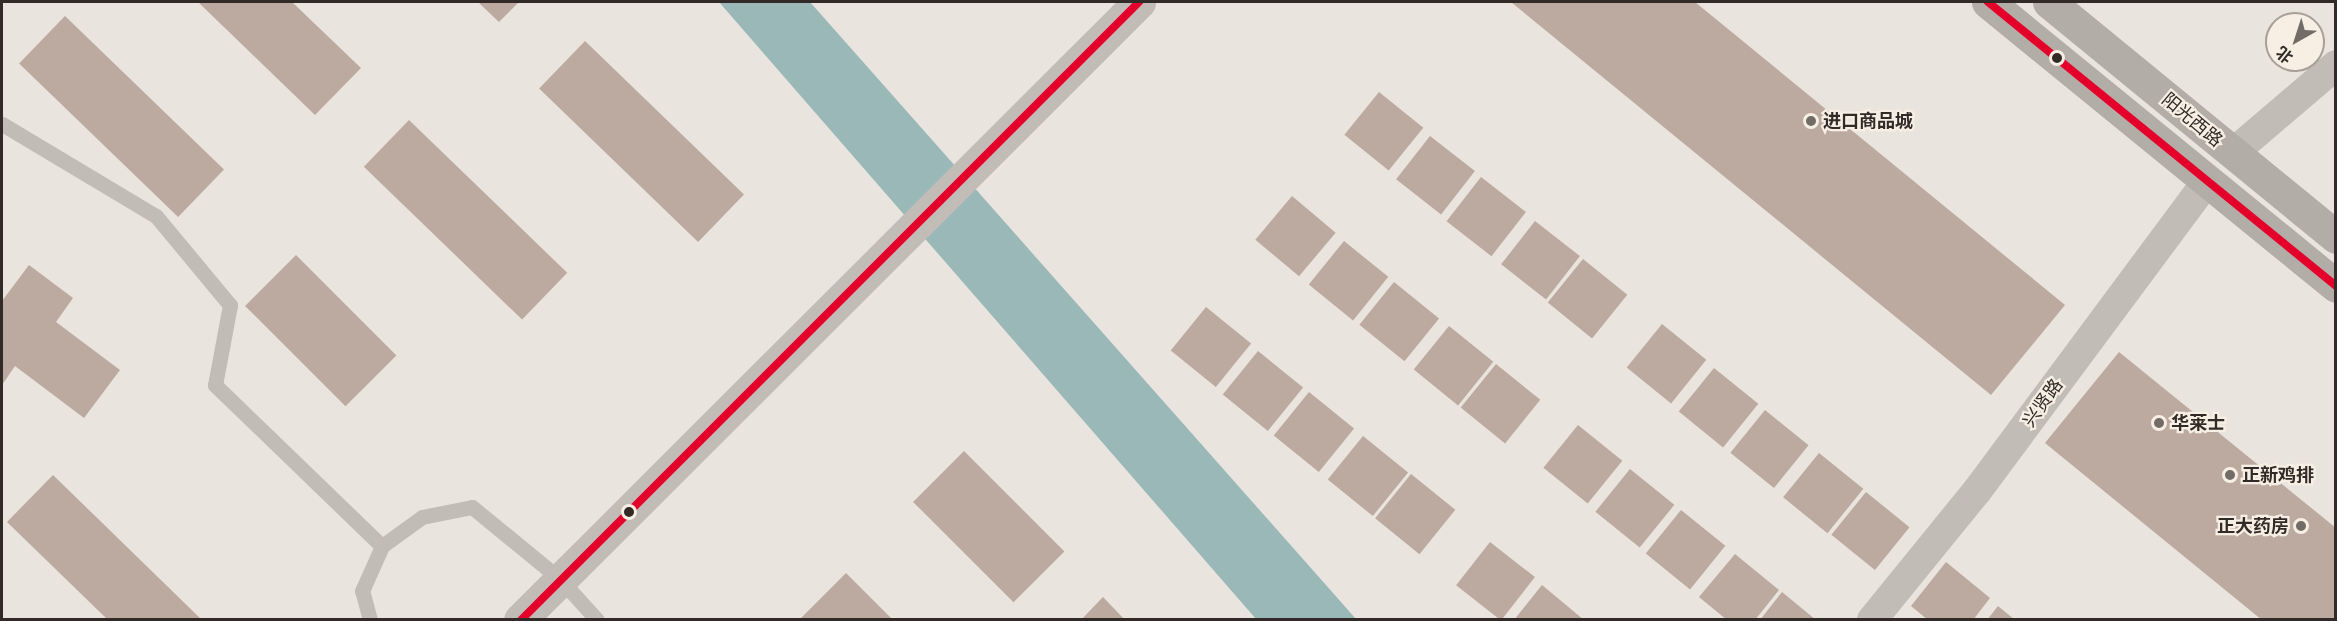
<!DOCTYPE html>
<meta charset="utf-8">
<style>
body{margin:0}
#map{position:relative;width:2337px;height:621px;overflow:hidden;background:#e9e4dd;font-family:"Roboto Condensed","Noto Sans SC",sans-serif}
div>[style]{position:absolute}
.water>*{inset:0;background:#9bb8b9}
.building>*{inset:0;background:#bcaaa0;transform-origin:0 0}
.service>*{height:15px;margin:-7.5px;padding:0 7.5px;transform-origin:7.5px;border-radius:7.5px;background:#c2bcb7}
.minor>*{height:30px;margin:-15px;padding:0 15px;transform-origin:15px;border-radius:15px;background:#c2bcb7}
.tertiary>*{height:33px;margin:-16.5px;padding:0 16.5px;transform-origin:16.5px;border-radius:16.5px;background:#c2bcb7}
.secondary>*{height:33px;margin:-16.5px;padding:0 16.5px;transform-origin:16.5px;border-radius:16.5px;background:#b3ada7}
.bus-1>*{height:8px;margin:-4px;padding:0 4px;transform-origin:4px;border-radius:4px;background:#e4002b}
.dots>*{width:16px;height:16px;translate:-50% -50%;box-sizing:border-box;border:3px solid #f7efe4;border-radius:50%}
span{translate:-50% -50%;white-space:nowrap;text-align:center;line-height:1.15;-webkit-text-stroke:4.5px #f7efe4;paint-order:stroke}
.street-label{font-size:18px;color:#322a26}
.poi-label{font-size:18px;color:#322a26;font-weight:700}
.left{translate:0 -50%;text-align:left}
.right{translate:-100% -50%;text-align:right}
.frame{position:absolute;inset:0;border:3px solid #322a26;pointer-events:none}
.north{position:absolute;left:2265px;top:12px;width:60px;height:60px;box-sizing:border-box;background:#f7efe4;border:2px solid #a8a098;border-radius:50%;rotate:219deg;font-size:16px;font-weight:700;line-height:24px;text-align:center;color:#322a26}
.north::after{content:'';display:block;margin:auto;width:21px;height:27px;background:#726b66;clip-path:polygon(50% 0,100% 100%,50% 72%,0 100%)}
</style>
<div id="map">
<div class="water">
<i style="clip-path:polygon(719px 2px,810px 2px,1356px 619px,1256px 619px)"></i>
</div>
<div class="building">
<i style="clip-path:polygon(198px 2px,292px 2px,361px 68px,315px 115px)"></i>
<i style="clip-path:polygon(478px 2px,519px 2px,499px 22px)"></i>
<i style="clip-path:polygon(1511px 2px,1695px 2px,2065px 305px,1991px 395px)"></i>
<i style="left:65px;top:16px;width:221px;height:66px;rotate:44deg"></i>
<i style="left:585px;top:41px;width:221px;height:66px;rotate:44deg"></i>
<i style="left:1379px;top:92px;width:57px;height:55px;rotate:39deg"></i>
<i style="left:409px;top:120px;width:220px;height:65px;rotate:44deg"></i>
<i style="left:1430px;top:136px;width:57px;height:55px;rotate:38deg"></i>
<i style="left:1481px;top:177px;width:57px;height:56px;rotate:38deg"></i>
<i style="left:1292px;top:196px;width:57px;height:57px;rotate:40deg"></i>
<i style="left:1535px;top:221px;width:57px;height:55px;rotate:38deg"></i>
<i style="left:1344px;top:241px;width:57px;height:56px;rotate:39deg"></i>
<i style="left:296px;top:255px;width:142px;height:72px;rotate:45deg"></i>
<i style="left:1583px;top:259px;width:57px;height:56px;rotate:39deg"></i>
<i style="clip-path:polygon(29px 265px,73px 298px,56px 322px,120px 370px,84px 418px,15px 366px,2px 385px,2px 301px)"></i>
<i style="left:1394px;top:282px;width:58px;height:55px;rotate:39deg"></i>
<i style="left:1206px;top:307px;width:58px;height:56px;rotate:39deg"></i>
<i style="left:1662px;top:324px;width:57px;height:56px;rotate:39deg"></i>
<i style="left:1449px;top:326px;width:57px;height:56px;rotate:39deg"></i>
<i style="left:1258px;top:351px;width:58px;height:56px;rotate:39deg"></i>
<i style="clip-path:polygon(2119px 352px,2336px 528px,2336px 620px,2262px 620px,2045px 443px)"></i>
<i style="left:1496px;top:364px;width:57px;height:56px;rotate:39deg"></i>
<i style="left:1714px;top:368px;width:57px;height:56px;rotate:39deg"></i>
<i style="left:1309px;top:392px;width:58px;height:56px;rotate:39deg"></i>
<i style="left:1765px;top:410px;width:56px;height:55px;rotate:39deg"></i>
<i style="left:1578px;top:425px;width:57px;height:55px;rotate:39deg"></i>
<i style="left:1363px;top:436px;width:58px;height:56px;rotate:39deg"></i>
<i style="left:964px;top:451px;width:142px;height:72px;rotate:45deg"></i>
<i style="left:1819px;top:453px;width:57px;height:57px;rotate:39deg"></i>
<i style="left:1630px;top:469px;width:57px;height:55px;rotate:39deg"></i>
<i style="left:1411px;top:474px;width:57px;height:57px;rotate:39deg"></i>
<i style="clip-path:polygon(53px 475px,202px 620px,108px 620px,7px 522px)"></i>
<i style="left:1866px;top:492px;width:56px;height:55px;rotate:39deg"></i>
<i style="left:1681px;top:510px;width:57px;height:56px;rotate:39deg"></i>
<i style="left:1490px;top:542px;width:57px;height:55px;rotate:38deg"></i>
<i style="clip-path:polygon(1735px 554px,1779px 590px,1755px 620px,1727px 620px,1699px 597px)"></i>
<i style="clip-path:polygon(1946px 562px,1990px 598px,1973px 620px,1928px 620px,1911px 606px)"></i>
<i style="clip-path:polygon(846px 573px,893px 620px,799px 620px)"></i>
<i style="clip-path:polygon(1542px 585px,1584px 620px,1514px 620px)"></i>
<i style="clip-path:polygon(1782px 592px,1816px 620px,1760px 620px)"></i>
<i style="clip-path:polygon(1103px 597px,1125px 620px,1081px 620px)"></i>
<i style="clip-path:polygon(1998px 606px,2015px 620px,1987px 620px)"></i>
</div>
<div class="service">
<i style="left:2px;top:124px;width:179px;rotate:30.9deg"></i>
<i style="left:156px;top:216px;width:116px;rotate:50.3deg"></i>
<i style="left:230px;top:305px;width:81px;rotate:100.6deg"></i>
<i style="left:215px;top:385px;width:232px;rotate:44deg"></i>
<i style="left:370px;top:620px;width:30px;rotate:-105deg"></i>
<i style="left:362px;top:591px;width:49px;rotate:-66deg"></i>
<i style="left:382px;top:546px;width:49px;rotate:-35.9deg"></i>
<i style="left:422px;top:517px;width:51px;rotate:-11.3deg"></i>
<i style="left:472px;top:507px;width:114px;rotate:39.3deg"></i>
<i style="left:560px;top:579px;width:55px;rotate:47.9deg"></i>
</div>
<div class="minor">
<i style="left:2233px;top:153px;width:135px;rotate:-40.5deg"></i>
<i style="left:1872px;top:620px;width:166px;rotate:-50.9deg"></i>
<i style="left:1977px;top:491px;width:386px;rotate:-53.4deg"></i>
</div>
<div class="tertiary">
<i style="left:520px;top:620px;width:875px;rotate:-44.95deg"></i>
</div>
<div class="secondary">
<i style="left:1988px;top:2px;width:449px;rotate:39.2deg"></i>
<i style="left:2049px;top:2px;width:371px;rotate:39.3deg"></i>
</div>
<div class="bus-1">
<i style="left:1988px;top:2px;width:449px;rotate:39.2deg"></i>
<i style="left:521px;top:620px;width:874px;rotate:-45deg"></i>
</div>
<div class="dots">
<i style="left:2057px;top:58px;background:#322a26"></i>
<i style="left:1811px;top:121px;background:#726b66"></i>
<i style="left:2159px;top:423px;background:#726b66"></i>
<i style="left:2230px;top:475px;background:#726b66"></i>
<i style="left:629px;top:512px;background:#322a26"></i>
<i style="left:2301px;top:526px;background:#726b66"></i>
</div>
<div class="street-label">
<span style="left:2192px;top:120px;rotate:40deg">阳光西路</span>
<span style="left:2043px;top:403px;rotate:-54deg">兴贤路</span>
</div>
<div class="poi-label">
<span class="left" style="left:1823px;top:121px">进口商品城</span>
<span class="left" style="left:2171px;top:423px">华莱士</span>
<span class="left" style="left:2242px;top:475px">正新鸡排</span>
<span class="right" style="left:2289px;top:526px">正大药房</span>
</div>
<div class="frame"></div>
<div class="north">北</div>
</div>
